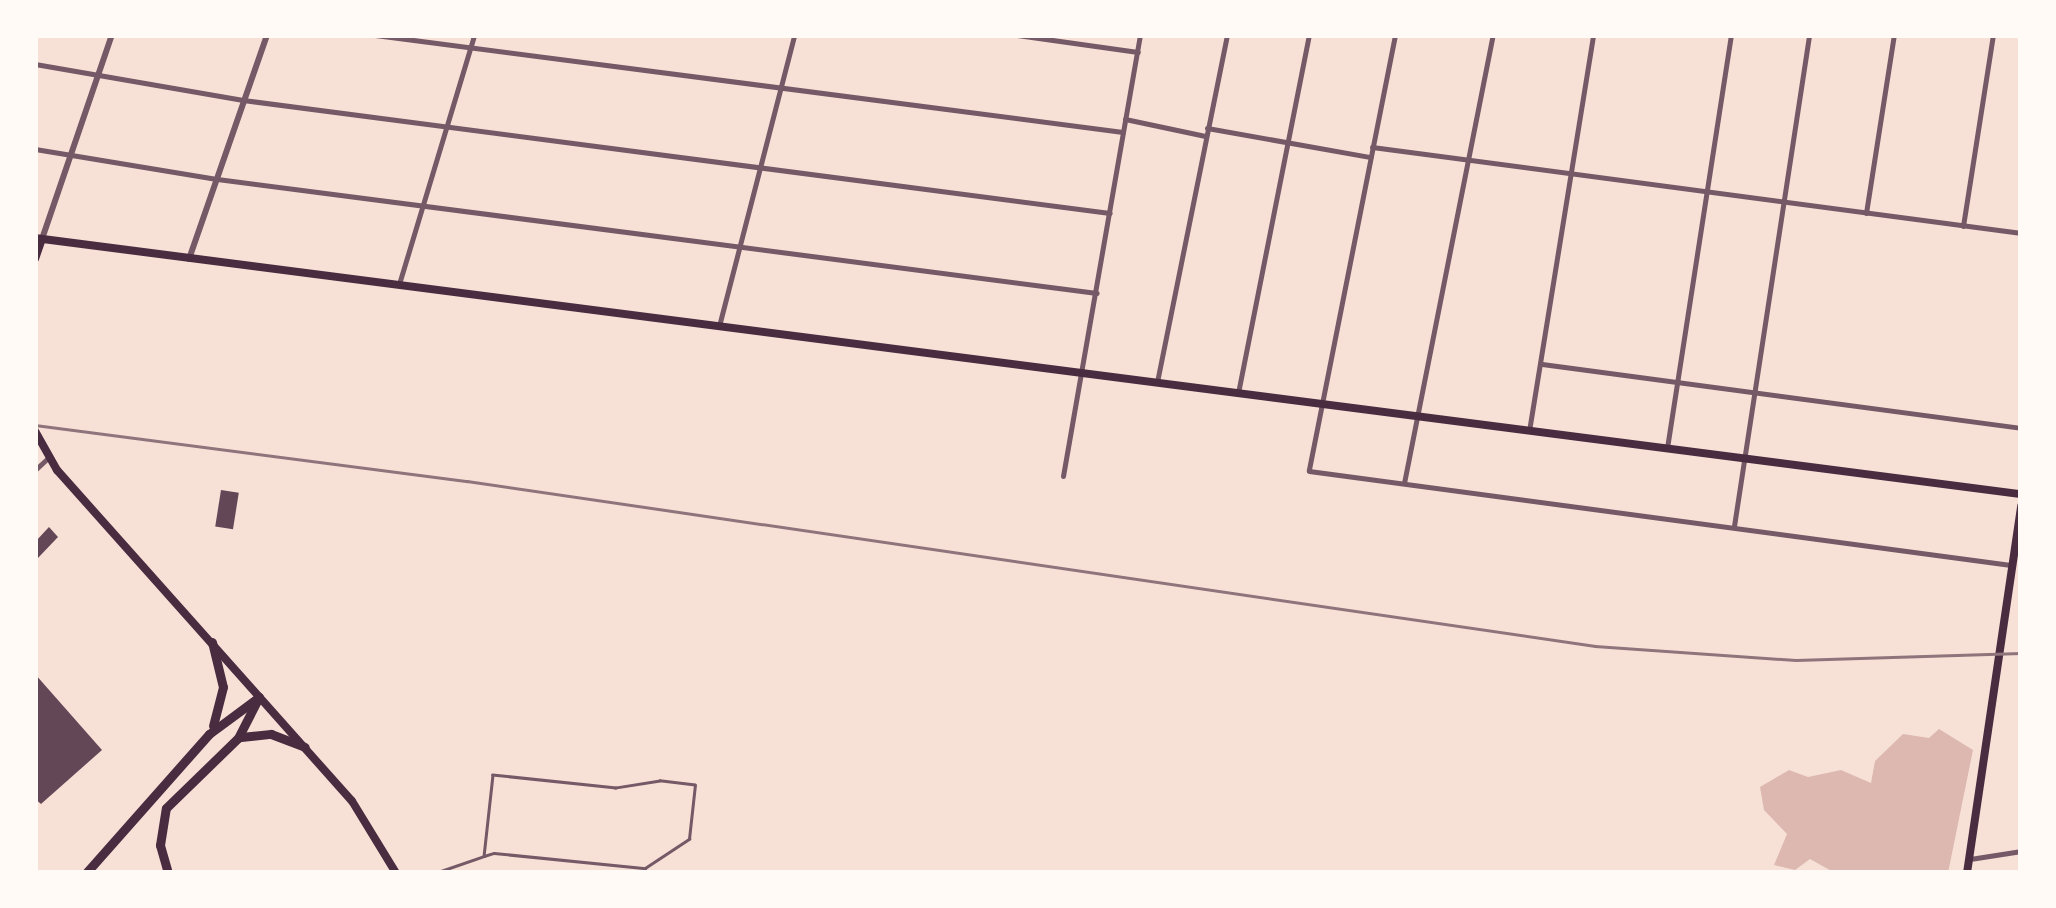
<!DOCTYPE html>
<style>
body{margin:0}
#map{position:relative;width:2056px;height:908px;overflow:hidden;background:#f7e1d7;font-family:Jost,sans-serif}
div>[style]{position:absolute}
.water>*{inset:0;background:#dcb8b0}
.building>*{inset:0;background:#644757;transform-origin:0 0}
.service>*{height:2.5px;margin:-1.25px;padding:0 1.25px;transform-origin:1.25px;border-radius:1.25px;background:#755966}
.minor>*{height:5px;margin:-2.5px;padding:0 2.5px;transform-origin:2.5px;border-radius:2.5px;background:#755966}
.tertiary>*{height:6px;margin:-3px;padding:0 3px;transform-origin:3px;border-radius:3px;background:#755966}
.secondary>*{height:8px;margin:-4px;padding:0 4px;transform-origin:4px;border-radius:4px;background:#4a2c40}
.motorway>*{height:9px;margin:-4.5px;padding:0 4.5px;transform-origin:4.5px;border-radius:4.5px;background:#4a2c40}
.rail>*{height:2.5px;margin:-1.25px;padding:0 1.25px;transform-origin:1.25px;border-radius:1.25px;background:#8f747c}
span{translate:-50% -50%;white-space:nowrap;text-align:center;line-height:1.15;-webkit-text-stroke:8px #fffaf5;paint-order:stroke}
.frame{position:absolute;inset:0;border:38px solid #fffaf5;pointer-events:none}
</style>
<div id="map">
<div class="water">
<i style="clip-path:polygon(1939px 729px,1973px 750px,1948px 873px,1835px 873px,1810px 859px,1795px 870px,1774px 865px,1787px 834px,1764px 810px,1760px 787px,1789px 770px,1808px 777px,1841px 770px,1871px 783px,1875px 761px,1903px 734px,1929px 738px)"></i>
</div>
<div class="building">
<i style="left:221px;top:490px;width:18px;height:37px;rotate:9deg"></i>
<i style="clip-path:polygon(49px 527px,58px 537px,37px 559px,35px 542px)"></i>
<i style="clip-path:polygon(35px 674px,102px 750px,41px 804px,35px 799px)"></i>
</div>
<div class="service">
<i style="left:435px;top:873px;width:52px;rotate:-19.1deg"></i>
<i style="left:484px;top:856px;width:10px;rotate:-17deg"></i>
<i style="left:494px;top:853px;width:152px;rotate:5.7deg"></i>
<i style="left:645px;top:868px;width:53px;rotate:-33.4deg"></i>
<i style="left:689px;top:839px;width:54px;rotate:-83.7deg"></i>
<i style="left:695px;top:785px;width:35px;rotate:-173deg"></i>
<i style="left:660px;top:781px;width:45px;rotate:171deg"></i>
<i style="left:616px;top:788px;width:124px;rotate:-174deg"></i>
<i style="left:493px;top:775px;width:81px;rotate:96.3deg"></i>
</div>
<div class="minor">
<i style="left:375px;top:35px;width:754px;rotate:7.39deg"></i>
<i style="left:1017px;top:35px;width:122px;rotate:8deg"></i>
<i style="left:1395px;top:35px;width:444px;rotate:101.2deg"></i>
<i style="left:1309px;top:471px;width:708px;rotate:7.63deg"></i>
<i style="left:35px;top:64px;width:211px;rotate:9.8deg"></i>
<i style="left:243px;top:100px;width:874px;rotate:7.43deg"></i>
<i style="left:1125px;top:119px;width:82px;rotate:12deg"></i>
<i style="left:1207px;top:128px;width:166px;rotate:10.1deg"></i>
<i style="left:1372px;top:147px;width:655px;rotate:7.55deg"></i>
<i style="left:35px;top:149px;width:184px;rotate:9.4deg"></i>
<i style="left:217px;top:179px;width:887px;rotate:7.38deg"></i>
<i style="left:1866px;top:213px;width:180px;rotate:-81.1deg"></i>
<i style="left:1963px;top:226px;width:193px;rotate:-81.1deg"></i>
<i style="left:399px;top:284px;width:260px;rotate:-73.2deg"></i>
<i style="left:719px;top:326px;width:301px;rotate:-75.5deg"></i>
<i style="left:1542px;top:364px;width:483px;rotate:7.6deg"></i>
<i style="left:1157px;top:382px;width:354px;rotate:-78.6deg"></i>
<i style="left:1238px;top:393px;width:365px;rotate:-78.8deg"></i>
<i style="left:1529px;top:431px;width:401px;rotate:-80.8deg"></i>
<i style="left:1667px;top:448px;width:418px;rotate:-81.2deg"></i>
<i style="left:35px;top:470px;width:19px;rotate:-43deg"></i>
<i style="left:1063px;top:476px;width:448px;rotate:-80.1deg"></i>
<i style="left:1404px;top:483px;width:457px;rotate:-78.8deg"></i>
<i style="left:1734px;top:526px;width:497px;rotate:-81.3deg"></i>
<i style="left:1970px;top:859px;width:52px;rotate:-8.9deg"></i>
</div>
<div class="tertiary">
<i style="left:42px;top:239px;width:216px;rotate:-71.1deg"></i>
<i style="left:189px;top:259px;width:237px;rotate:-70.8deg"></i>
</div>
<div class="secondary">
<i style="left:35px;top:238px;width:2002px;rotate:7.35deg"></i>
<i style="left:35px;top:259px;width:21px;rotate:-71deg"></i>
<i style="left:35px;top:431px;width:45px;rotate:60.6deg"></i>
<i style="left:57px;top:470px;width:443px;rotate:48.3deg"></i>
<i style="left:352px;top:801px;width:84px;rotate:58.6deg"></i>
<i style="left:1967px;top:873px;width:371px;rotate:-81.6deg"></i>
</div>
<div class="motorway">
<i style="left:212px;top:642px;width:46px;rotate:76.3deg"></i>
<i style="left:223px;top:687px;width:40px;rotate:104.4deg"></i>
<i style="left:241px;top:737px;width:30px;rotate:-6deg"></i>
<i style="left:271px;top:734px;width:36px;rotate:21deg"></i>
<i style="left:86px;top:873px;width:186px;rotate:-48.5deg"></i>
<i style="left:209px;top:734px;width:62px;rotate:-36.5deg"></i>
<i style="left:168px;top:873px;width:29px;rotate:-106deg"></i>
<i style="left:160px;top:845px;width:37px;rotate:-81deg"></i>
<i style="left:166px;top:808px;width:100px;rotate:-44.2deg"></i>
<i style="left:238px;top:738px;width:46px;rotate:-62.9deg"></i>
</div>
<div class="rail">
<i style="left:35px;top:425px;width:436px;rotate:7.4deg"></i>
<i style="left:467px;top:481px;width:1140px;rotate:8.32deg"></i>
<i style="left:1595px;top:646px;width:201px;rotate:4deg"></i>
<i style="left:1796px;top:660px;width:225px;rotate:-1.8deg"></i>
</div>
<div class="frame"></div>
</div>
